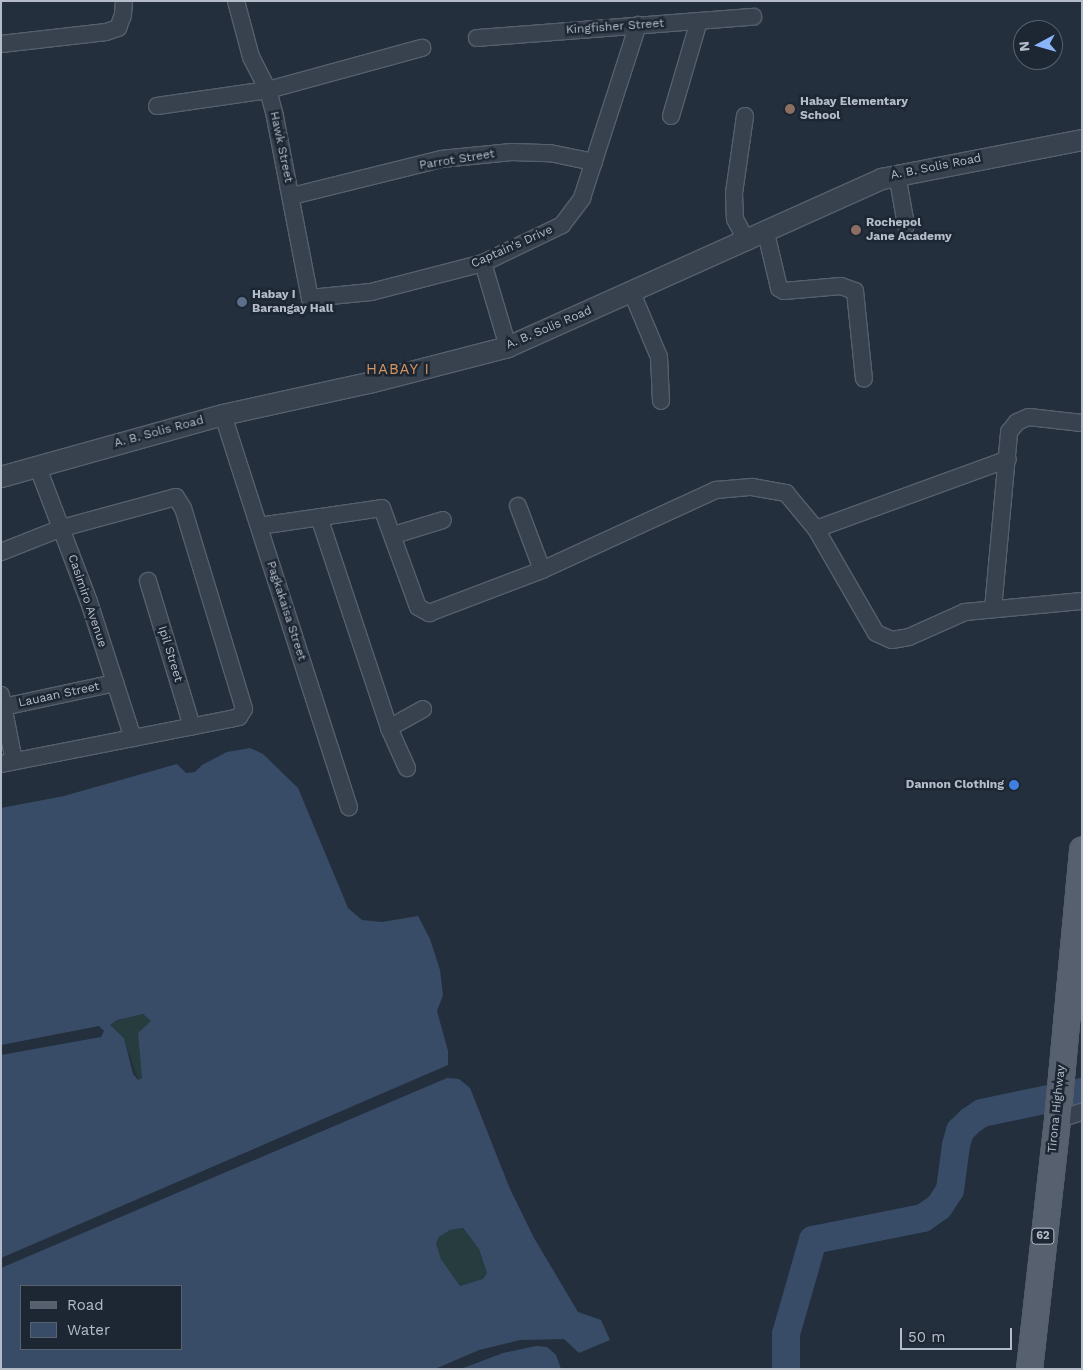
<!DOCTYPE html>
<style>
body{margin:0}
#map{position:relative;width:1083px;height:1370px;overflow:hidden;background:#242f3e;font-family:"Work Sans",sans-serif}
div>[style]{position:absolute}
.green>*{inset:0;background:#263c3f}
.water>*{inset:0;background:#394c67}
.river>*{height:28px;margin:-14px;padding:0 14px;transform-origin:14px;border-radius:14px;background:#394c67}
.roads{filter:drop-shadow(1px 0 #565f6c) drop-shadow(-1px 0 #565f6c) drop-shadow(0 1px #565f6c) drop-shadow(0 -1px #565f6c)}
.minor>*{height:16px;margin:-8px;padding:0 8px;transform-origin:8px;border-radius:8px;background:#38414e}
.tertiary>*{height:20px;margin:-10px;padding:0 10px;transform-origin:10px;border-radius:10px;background:#38414e}
.primary>*{height:25px;margin:-12.5px;padding:0 12.5px;transform-origin:12.5px;border-radius:12.5px;background:#56606e}
.dots>*{width:14px;height:14px;translate:-50% -50%;box-sizing:border-box;border:2px solid #1d2633;border-radius:50%}
span{translate:-50% -50%;white-space:nowrap;text-align:center;line-height:1.15;-webkit-text-stroke:5px #1d2633;paint-order:stroke}
.shield-label span{padding:1px 4px;background:#1d2633;border:1px solid;border-radius:4px;-webkit-text-stroke-width:0}
.shield-label{font-size:11px;color:#b4bcc9;font-weight:700}
.street-label{font-size:12px;color:#b4bcc9}
.poi-label{font-size:12px;color:#b4bcc9;font-weight:700}
.left{translate:0 -50%;text-align:left}
.right{translate:-100% -50%;text-align:right}
.quarter-label{font-size:15px;color:#d59563;letter-spacing:1px}
.frame{position:absolute;inset:0;border:2px solid #b4bcc9;pointer-events:none}
.legend{position:absolute;left:20px;top:1285px;width:162px;height:65px;box-sizing:border-box;background:#1d2633;border:1px solid #59626f;margin:0;padding:6px 9px;list-style:none;font-size:15px;color:#b4bcc9}
.legend li{display:flex;align-items:center;gap:10px;height:25px}
.legend b{width:25px;border:1px solid #59626f}
.north{position:absolute;left:1013px;top:20px;width:50px;height:50px;box-sizing:border-box;background:#1d2633;border:1px solid #59626f;border-radius:50%;rotate:264deg;font-size:14px;font-weight:700;line-height:20px;text-align:center;color:#b4bcc9}
.north::after{content:'';display:block;margin:auto;width:18px;height:22px;background:#8ab4f8;clip-path:polygon(50% 0,100% 100%,50% 72%,0 100%)}
.scale{position:absolute;left:900px;top:1328px;width:112px;height:22px;box-sizing:border-box;border:2px solid #b4bcc9;border-top:0;padding-left:6px;font-size:15px;line-height:18px;white-space:nowrap;color:#b4bcc9;-webkit-text-stroke:4px #1d2633;paint-order:stroke}
</style>
<div id="map">
<div class="green">
<i style="clip-path:polygon(143px 1014px,151px 1021px,147px 1027px,142px 1078px,138px 1080px,124px 1038px,110px 1025px,117px 1020px)"></i>
<i style="clip-path:polygon(463px 1228px,479px 1249px,487px 1273px,483px 1279px,460px 1286px,441px 1259px,436px 1243px,439px 1237px,450px 1230px)"></i>
</div>
<div class="water">
<i style="clip-path:polygon(evenodd,250px 748px,263px 754px,298px 788px,348px 908px,362px 920px,382px 922px,418px 916px,430px 939px,440px 970px,443px 995px,437px 1011px,448px 1051px,448px 1065px,1px 1258px,1px 1055px,101px 1037px,104px 1031px,99px 1026px,1px 1045px,1px 808px,64px 796px,177px 764px,186px 773px,195px 772px,202px 765px,227px 752px,250px 748px,143px 1014px,151px 1021px,138px 1033px,142px 1078px,138px 1080px,133px 1074px,124px 1038px,110px 1025px,117px 1020px,143px 1014px)"></i>
<i style="clip-path:polygon(evenodd,447px 1078px,459px 1079px,470px 1088px,510px 1189px,534px 1238px,578px 1312px,601px 1320px,610px 1340px,579px 1353px,564px 1339px,520px 1340px,479px 1350px,435px 1369px,1px 1369px,1px 1268px,447px 1078px,463px 1228px,479px 1249px,487px 1273px,483px 1279px,460px 1286px,441px 1259px,436px 1243px,439px 1237px,450px 1230px,463px 1228px,447px 1078px,21px 1286px,181px 1286px,181px 1349px,21px 1349px,21px 1286px)"></i>
<i style="clip-path:polygon(536px 1346px,547px 1347px,556px 1355px,561px 1369px,461px 1369px,503px 1353px)"></i>
</div>
<div class="river">
<i style="left:786px;top:1369px;width:35px;rotate:-90deg"></i>
<i style="left:786px;top:1334px;width:98px;rotate:-74deg"></i>
<i style="left:813px;top:1240px;width:112px;rotate:-11.3deg"></i>
<i style="left:923px;top:1218px;width:19px;rotate:-35deg"></i>
<i style="left:939px;top:1207px;width:20px;rotate:-57deg"></i>
<i style="left:950px;top:1190px;width:45px;rotate:-82.4deg"></i>
<i style="left:956px;top:1145px;width:15px;rotate:-74deg"></i>
<i style="left:960px;top:1131px;width:14px;rotate:-45deg"></i>
<i style="left:970px;top:1121px;width:14px;rotate:-34deg"></i>
<i style="left:982px;top:1113px;width:102px;rotate:-11.9deg"></i>
</div>
<div class="roads">
<div class="minor">
<i style="left:236px;top:1px;width:58px;rotate:75deg"></i>
<i style="left:251px;top:57px;width:37px;rotate:63deg"></i>
<i style="left:268px;top:90px;width:28px;rotate:75deg"></i>
<i style="left:275px;top:117px;width:184px;rotate:79.1deg"></i>
<i style="left:310px;top:298px;width:61px;rotate:-5.6deg"></i>
<i style="left:371px;top:292px;width:116px;rotate:-14.5deg"></i>
<i style="left:483px;top:263px;width:88px;rotate:-25.7deg"></i>
<i style="left:562px;top:225px;width:34px;rotate:-53deg"></i>
<i style="left:582px;top:198px;width:182px;rotate:-72.1deg"></i>
<i style="left:477px;top:38px;width:277px;rotate:-4.4deg"></i>
<i style="left:1px;top:44px;width:106px;rotate:-6.5deg"></i>
<i style="left:106px;top:32px;width:13px;rotate:-18deg"></i>
<i style="left:118px;top:28px;width:14px;rotate:-69deg"></i>
<i style="left:123px;top:15px;width:14px;rotate:-86deg"></i>
<i style="left:157px;top:106px;width:112px;rotate:-8.2deg"></i>
<i style="left:268px;top:90px;width:160px;rotate:-15.3deg"></i>
<i style="left:671px;top:116px;width:99px;rotate:-73.6deg"></i>
<i style="left:745px;top:116px;width:78px;rotate:98.1deg"></i>
<i style="left:734px;top:193px;width:26px;rotate:88deg"></i>
<i style="left:735px;top:219px;width:26px;rotate:62deg"></i>
<i style="left:897px;top:174px;width:52px;rotate:80deg"></i>
<i style="left:292px;top:196px;width:154px;rotate:-13.9deg"></i>
<i style="left:441px;top:159px;width:71px;rotate:-5.6deg"></i>
<i style="left:512px;top:152px;width:38px;rotate:2deg"></i>
<i style="left:550px;top:153px;width:45px;rotate:11.6deg"></i>
<i style="left:766px;top:233px;width:57px;rotate:76.7deg"></i>
<i style="left:779px;top:288px;width:6px;rotate:31deg"></i>
<i style="left:784px;top:291px;width:57px;rotate:-5deg"></i>
<i style="left:841px;top:286px;width:15px;rotate:20deg"></i>
<i style="left:855px;top:291px;width:88px;rotate:84.2deg"></i>
<i style="left:483px;top:263px;width:88px;rotate:73.4deg"></i>
<i style="left:632px;top:293px;width:69px;rotate:67.1deg"></i>
<i style="left:659px;top:357px;width:44px;rotate:87.4deg"></i>
<i style="left:223px;top:415px;width:412px;rotate:72.2deg"></i>
<i style="left:37px;top:465px;width:147px;rotate:69.2deg"></i>
<i style="left:89px;top:602px;width:143px;rotate:72.1deg"></i>
<i style="left:518px;top:506px;width:68px;rotate:69.4deg"></i>
<i style="left:319px;top:517px;width:222px;rotate:71.6deg"></i>
<i style="left:389px;top:728px;width:39px;rotate:-29deg"></i>
<i style="left:259px;top:526px;width:124px;rotate:-8.3deg"></i>
<i style="left:382px;top:508px;width:105px;rotate:70deg"></i>
<i style="left:418px;top:607px;width:13px;rotate:29deg"></i>
<i style="left:429px;top:613px;width:121px;rotate:-20.8deg"></i>
<i style="left:542px;top:570px;width:192px;rotate:-24.7deg"></i>
<i style="left:716px;top:490px;width:36px;rotate:-5deg"></i>
<i style="left:752px;top:487px;width:35px;rotate:10deg"></i>
<i style="left:786px;top:493px;width:47px;rotate:50.2deg"></i>
<i style="left:816px;top:529px;width:120px;rotate:60deg"></i>
<i style="left:876px;top:633px;width:17px;rotate:24deg"></i>
<i style="left:892px;top:640px;width:17px;rotate:-10deg"></i>
<i style="left:909px;top:637px;width:61px;rotate:-24.1deg"></i>
<i style="left:965px;top:612px;width:118px;rotate:-5.4deg"></i>
<i style="left:816px;top:529px;width:204px;rotate:-20deg"></i>
<i style="left:394px;top:535px;width:51px;rotate:-17deg"></i>
<i style="left:1px;top:552px;width:66px;rotate:-21.5deg"></i>
<i style="left:62px;top:528px;width:118px;rotate:-15.2deg"></i>
<i style="left:176px;top:497px;width:13px;rotate:58deg"></i>
<i style="left:183px;top:508px;width:210px;rotate:73.1deg"></i>
<i style="left:244px;top:709px;width:9px;rotate:122deg"></i>
<i style="left:239px;top:717px;width:9px;rotate:167deg"></i>
<i style="left:230px;top:719px;width:233px;rotate:168.9deg"></i>
<i style="left:148px;top:581px;width:152px;rotate:73.2deg"></i>
<i style="left:993px;top:609px;width:178px;rotate:-84.8deg"></i>
<i style="left:1009px;top:432px;width:13px;rotate:-51deg"></i>
<i style="left:1017px;top:422px;width:13px;rotate:-23deg"></i>
<i style="left:1029px;top:417px;width:53px;rotate:6.5deg"></i>
<i style="left:1px;top:695px;width:67px;rotate:78.9deg"></i>
<i style="left:3px;top:707px;width:115px;rotate:-12.1deg"></i>
<i style="left:389px;top:728px;width:44px;rotate:65.8deg"></i>
<i style="left:1057px;top:1120px;width:26px;rotate:-18deg"></i>
</div>
<div class="tertiary">
<i style="left:1px;top:477px;width:230px;rotate:-15.6deg"></i>
<i style="left:223px;top:415px;width:149px;rotate:-12.4deg"></i>
<i style="left:369px;top:383px;width:144px;rotate:-14.5deg"></i>
<i style="left:508px;top:347px;width:410px;rotate:-24.2deg"></i>
<i style="left:882px;top:179px;width:204px;rotate:-11deg"></i>
</div>
<div class="primary">
<i style="left:1029px;top:1369px;width:251px;rotate:-83.6deg"></i>
<i style="left:1057px;top:1120px;width:272px;rotate:-84.7deg"></i>
</div>
</div>
<div class="dots">
<i style="left:790px;top:109px;background:#8d6e63"></i>
<i style="left:856px;top:230px;background:#8d6e63"></i>
<i style="left:242px;top:302px;background:#5c6f8a"></i>
<i style="left:1014px;top:785px;background:#3f7fe0"></i>
</div>
<div class="shield-label">
<span style="left:1043px;top:1236px">62</span>
</div>
<div class="street-label">
<span style="left:615px;top:27px;rotate:-4deg">Kingfisher Street</span>
<span style="left:281px;top:147px;rotate:78deg">Hawk Street</span>
<span style="left:457px;top:160px;rotate:-9deg">Parrot Street</span>
<span style="left:936px;top:167px;rotate:-11deg">A. B. Solis Road</span>
<span style="left:512px;top:247px;rotate:-24deg">Captain's Drive</span>
<span style="left:549px;top:328px;rotate:-23deg">A. B. Solis Road</span>
<span style="left:159px;top:432px;rotate:-15deg">A. B. Solis Road</span>
<span style="left:87px;top:601px;rotate:71deg">Casimiro Avenue</span>
<span style="left:286px;top:611px;rotate:72deg">Pagkakaisa Street</span>
<span style="left:170px;top:654px;rotate:73deg">Ipil Street</span>
<span style="left:59px;top:695px;rotate:-12deg">Lauaan Street</span>
<span style="left:1057px;top:1109px;rotate:-84deg">Tirona Highway</span>
</div>
<div class="poi-label">
<span class="left" style="left:800px;top:109px">Habay Elementary<br>School</span>
<span class="left" style="left:866px;top:230px">Rochepol<br>Jane Academy</span>
<span class="left" style="left:252px;top:302px">Habay I<br>Barangay Hall</span>
<span class="right" style="left:1004px;top:785px">Dannon Clothing</span>
</div>
<div class="quarter-label">
<span style="left:398px;top:370px">HABAY I</span>
</div>
<div class="frame"></div>
<ul class="legend">
<li><b style="height:6px;background:#56606e"></b>Road</li>
<li><b style="height:14px;background:#394c67"></b>Water</li>
</ul>
<div class="north">N</div>
<div class="scale">50 m</div>
</div>
